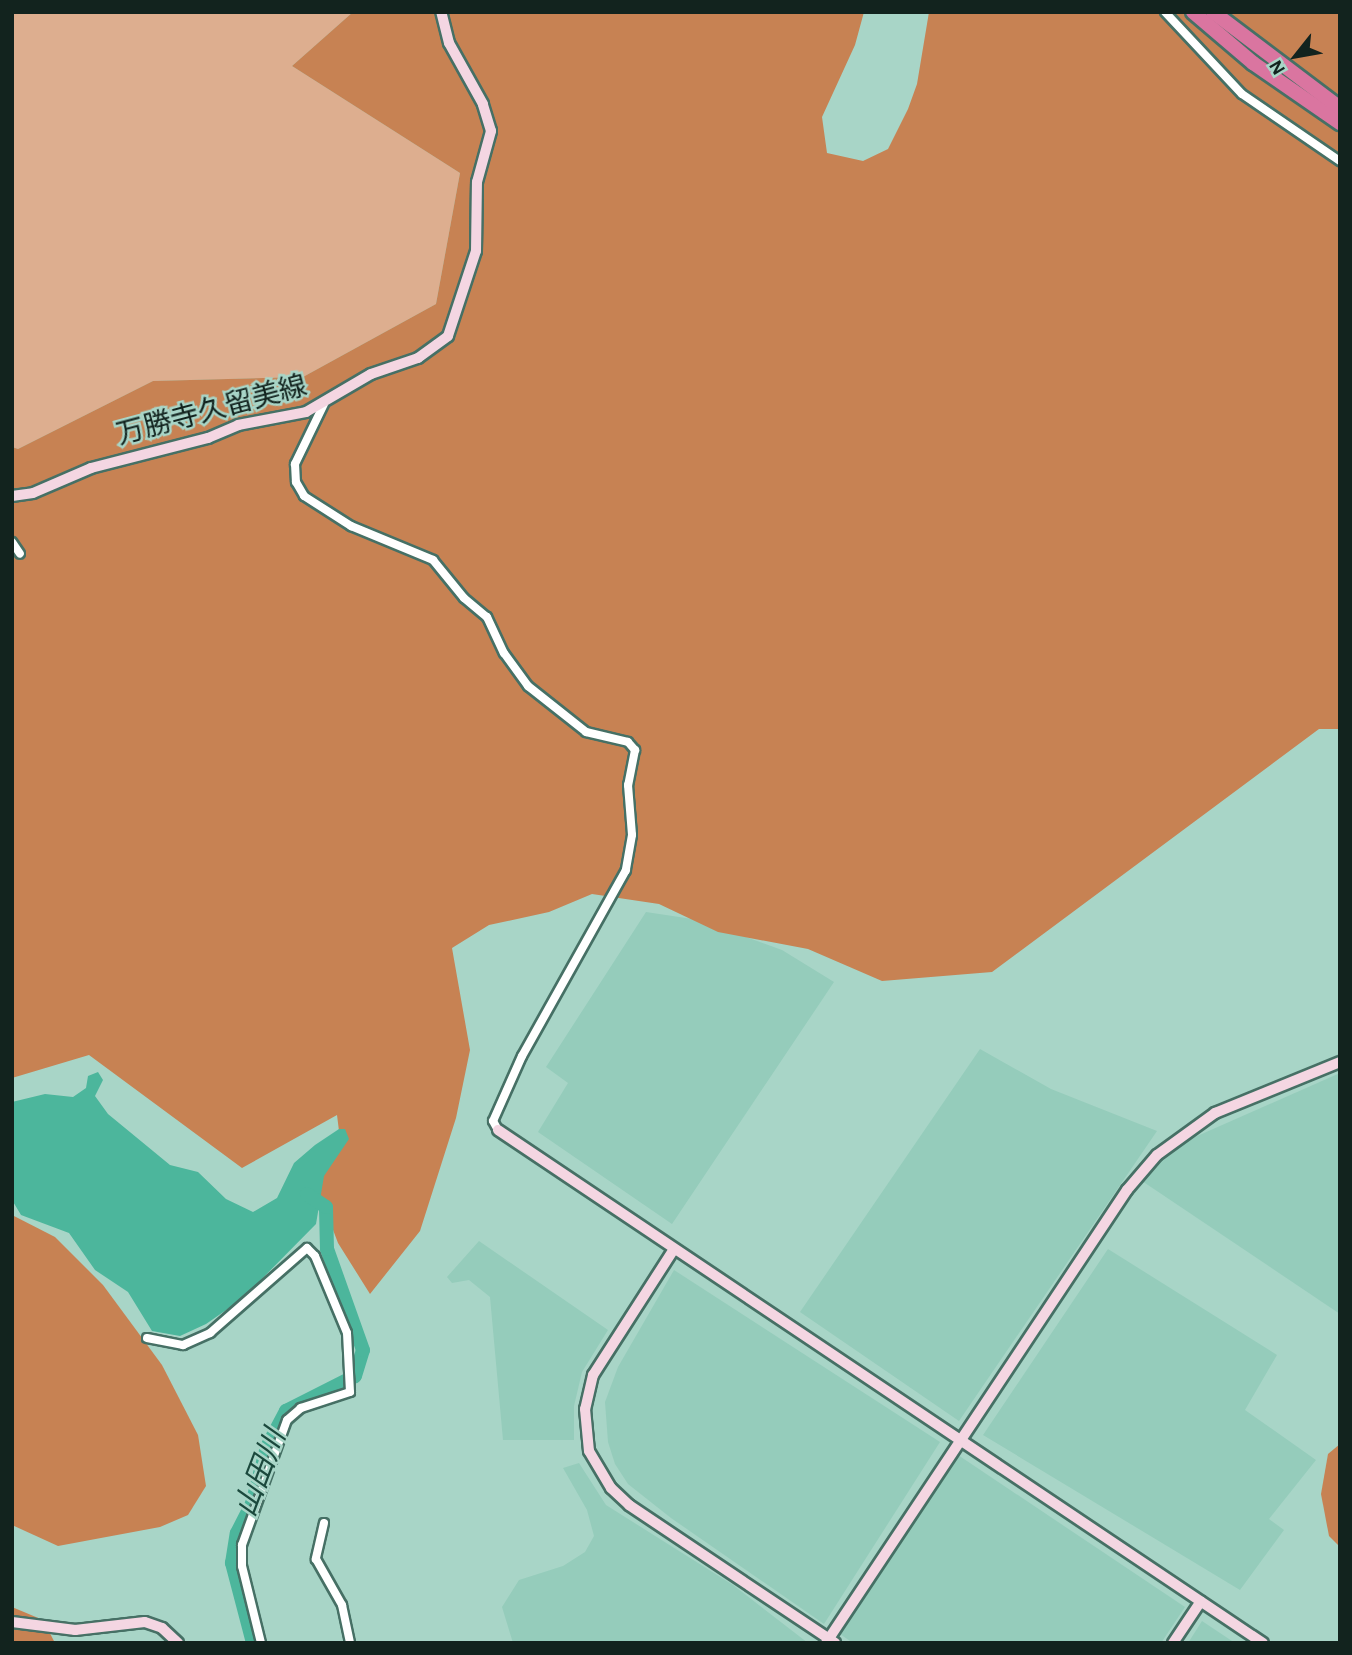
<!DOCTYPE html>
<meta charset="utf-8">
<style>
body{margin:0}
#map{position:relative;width:1352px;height:1655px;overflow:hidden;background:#a8d5c7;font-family:"Alegreya Sans","Noto Sans JP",sans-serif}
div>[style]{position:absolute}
.built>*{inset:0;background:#95ccbb}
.green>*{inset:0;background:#ddae8f}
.forest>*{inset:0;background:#c78253}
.water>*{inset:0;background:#4cb69c}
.river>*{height:14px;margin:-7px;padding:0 7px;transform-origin:7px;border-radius:7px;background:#4cb69c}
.roads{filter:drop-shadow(2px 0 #467065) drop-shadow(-2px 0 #467065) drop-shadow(0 2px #467065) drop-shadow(0 -2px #467065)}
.street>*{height:8px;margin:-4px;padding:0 4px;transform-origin:4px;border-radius:4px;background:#fff}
.secondary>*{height:10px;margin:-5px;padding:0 5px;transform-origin:5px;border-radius:5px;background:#f4d6e2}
.highway>*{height:14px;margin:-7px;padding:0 7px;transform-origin:7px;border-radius:7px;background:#da75a0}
span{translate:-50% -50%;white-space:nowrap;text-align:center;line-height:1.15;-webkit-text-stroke:5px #a8d5c7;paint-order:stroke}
.street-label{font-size:28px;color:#12231e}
.water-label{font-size:30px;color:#1b493d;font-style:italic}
.frame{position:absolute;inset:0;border:14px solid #12231e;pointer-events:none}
.north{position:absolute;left:1261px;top:21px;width:70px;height:70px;-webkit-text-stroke:5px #a8d5c7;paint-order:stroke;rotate:239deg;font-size:19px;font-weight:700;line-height:28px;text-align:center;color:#12231e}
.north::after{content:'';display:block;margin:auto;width:24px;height:32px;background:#12231e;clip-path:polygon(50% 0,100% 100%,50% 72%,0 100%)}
</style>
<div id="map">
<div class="built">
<i style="clip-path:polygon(646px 912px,699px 920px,782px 950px,834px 982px,672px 1224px,538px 1132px,568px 1083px,546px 1067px)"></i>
<i style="clip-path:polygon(980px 1049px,1051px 1089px,1157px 1131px,959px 1421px,800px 1312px)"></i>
<i style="clip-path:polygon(1340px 1073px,1340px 1314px,1142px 1181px,1161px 1158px,1195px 1137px)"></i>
<i style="clip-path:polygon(479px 1241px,608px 1330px,582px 1372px,574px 1406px,574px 1440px,503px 1440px,490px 1297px,469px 1280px,452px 1283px,447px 1277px)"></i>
<i style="clip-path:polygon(1108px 1249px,1277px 1355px,1245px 1410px,1316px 1460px,1269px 1519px,1284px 1530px,1240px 1590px,983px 1435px)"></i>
<i style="clip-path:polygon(674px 1270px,940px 1442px,824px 1624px,671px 1518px,628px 1484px,615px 1464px,608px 1442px,605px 1402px,618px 1367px)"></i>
<i style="clip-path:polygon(958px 1455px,1185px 1607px,1161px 1643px,853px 1643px,840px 1634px)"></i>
<i style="clip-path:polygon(579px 1463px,606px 1505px,733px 1585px,808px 1643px,513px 1643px,502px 1607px,519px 1580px,563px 1566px,585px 1552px,594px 1536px,587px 1510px,563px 1468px)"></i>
<i style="clip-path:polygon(1202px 1621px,1235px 1643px,1188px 1643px)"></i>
</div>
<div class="green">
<i style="clip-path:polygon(12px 12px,353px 12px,292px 66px,460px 173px,436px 304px,303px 377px,153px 381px,18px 449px,12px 447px)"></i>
</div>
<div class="forest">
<i style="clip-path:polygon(353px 12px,864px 12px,855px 45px,822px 117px,827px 153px,863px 161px,888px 149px,908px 109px,917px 84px,929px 12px,1340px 12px,1340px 729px,1319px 729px,992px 972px,882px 981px,808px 949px,718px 932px,659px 904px,592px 894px,549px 912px,489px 925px,452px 948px,470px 1050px,456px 1118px,420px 1231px,370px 1294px,338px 1243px,319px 1193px,316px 1168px,339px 1131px,337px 1115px,242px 1168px,89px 1055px,12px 1078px,12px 447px,18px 449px,153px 381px,303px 377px,436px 304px,460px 173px,292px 66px)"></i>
<i style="clip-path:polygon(12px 1215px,55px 1237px,103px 1285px,162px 1365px,198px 1435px,206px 1486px,188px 1515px,160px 1527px,58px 1546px,12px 1525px)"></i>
<i style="clip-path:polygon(1340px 1444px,1340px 1547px,1329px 1536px,1321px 1494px,1328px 1454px)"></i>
<i style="clip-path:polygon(12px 1607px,43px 1620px,55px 1643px,12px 1643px)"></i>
</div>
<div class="water">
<i style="clip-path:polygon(98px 1072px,103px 1080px,95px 1096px,108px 1114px,170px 1165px,198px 1172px,226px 1199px,253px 1212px,277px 1198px,294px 1163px,315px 1145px,339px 1129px,345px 1129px,349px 1139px,324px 1176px,316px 1224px,242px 1299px,206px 1324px,180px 1336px,152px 1331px,128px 1292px,95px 1270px,69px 1233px,21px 1215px,12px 1200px,12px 1102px,45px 1094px,73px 1097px,86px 1088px,88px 1076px)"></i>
</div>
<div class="river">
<i style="left:253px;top:1643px;width:83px;rotate:-104.7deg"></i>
<i style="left:232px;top:1563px;width:30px;rotate:-81deg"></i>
<i style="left:237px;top:1533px;width:33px;rotate:-63deg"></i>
<i style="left:252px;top:1504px;width:59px;rotate:-75.3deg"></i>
<i style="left:267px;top:1447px;width:41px;rotate:-62.2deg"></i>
<i style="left:286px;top:1411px;width:77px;rotate:-26.9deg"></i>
<i style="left:355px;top:1376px;width:27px;rotate:-73deg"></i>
<i style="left:363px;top:1350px;width:107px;rotate:-109.6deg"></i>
<i style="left:327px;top:1249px;width:42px;rotate:-91.4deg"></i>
<i style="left:326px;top:1207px;width:23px;rotate:-146deg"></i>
</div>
<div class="roads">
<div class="street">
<i style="left:1165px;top:12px;width:112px;rotate:46.8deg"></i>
<i style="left:1242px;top:94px;width:119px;rotate:34.4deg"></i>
<i style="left:324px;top:404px;width:67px;rotate:115.8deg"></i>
<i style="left:295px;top:464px;width:18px;rotate:87deg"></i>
<i style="left:296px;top:482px;width:16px;rotate:60deg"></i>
<i style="left:304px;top:496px;width:56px;rotate:32.6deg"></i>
<i style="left:351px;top:526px;width:89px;rotate:22.5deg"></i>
<i style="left:433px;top:560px;width:49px;rotate:50.8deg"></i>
<i style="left:464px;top:598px;width:30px;rotate:40deg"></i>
<i style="left:487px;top:617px;width:40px;rotate:65deg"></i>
<i style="left:504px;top:653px;width:41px;rotate:54deg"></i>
<i style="left:528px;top:686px;width:74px;rotate:38.4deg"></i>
<i style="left:586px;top:732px;width:43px;rotate:13.4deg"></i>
<i style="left:628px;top:742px;width:11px;rotate:49deg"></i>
<i style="left:635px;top:750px;width:36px;rotate:101deg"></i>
<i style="left:628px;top:785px;width:50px;rotate:85.4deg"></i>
<i style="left:632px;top:835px;width:36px;rotate:100deg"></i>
<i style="left:626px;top:870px;width:213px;rotate:119.2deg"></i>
<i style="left:522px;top:1056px;width:71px;rotate:114deg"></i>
<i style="left:493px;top:1121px;width:10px;rotate:61deg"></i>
<i style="left:12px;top:542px;width:14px;rotate:56deg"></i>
<i style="left:147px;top:1338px;width:37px;rotate:11deg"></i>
<i style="left:183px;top:1345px;width:30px;rotate:-24deg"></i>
<i style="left:210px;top:1333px;width:129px;rotate:-41.2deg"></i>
<i style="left:307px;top:1248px;width:11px;rotate:45deg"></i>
<i style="left:315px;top:1256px;width:83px;rotate:67.4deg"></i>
<i style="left:347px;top:1333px;width:59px;rotate:87.1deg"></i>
<i style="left:350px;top:1392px;width:52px;rotate:161.9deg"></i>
<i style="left:301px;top:1408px;width:18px;rotate:139deg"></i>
<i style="left:287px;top:1420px;width:133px;rotate:109.8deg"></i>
<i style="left:242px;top:1545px;width:21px;rotate:90deg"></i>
<i style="left:242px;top:1566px;width:79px;rotate:76.1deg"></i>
<i style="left:324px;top:1523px;width:37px;rotate:103deg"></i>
<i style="left:316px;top:1559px;width:53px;rotate:60.5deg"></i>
<i style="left:342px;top:1605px;width:39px;rotate:78deg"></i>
</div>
<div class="secondary">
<i style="left:12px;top:496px;width:21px;rotate:-8deg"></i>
<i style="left:33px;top:493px;width:63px;rotate:-23.3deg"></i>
<i style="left:91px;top:468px;width:121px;rotate:-14.4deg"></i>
<i style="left:208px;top:438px;width:33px;rotate:-23deg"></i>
<i style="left:238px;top:425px;width:69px;rotate:-10.8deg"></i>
<i style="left:306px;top:412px;width:75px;rotate:-30.3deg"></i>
<i style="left:371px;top:374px;width:50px;rotate:-18.8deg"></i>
<i style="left:418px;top:358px;width:37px;rotate:-36deg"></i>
<i style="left:448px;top:336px;width:89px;rotate:-71.8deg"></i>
<i style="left:476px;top:251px;width:69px;rotate:-89.2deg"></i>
<i style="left:477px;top:182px;width:53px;rotate:-74.6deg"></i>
<i style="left:491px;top:131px;width:28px;rotate:-107deg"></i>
<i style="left:483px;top:104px;width:70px;rotate:-119.1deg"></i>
<i style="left:449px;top:43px;width:32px;rotate:-104deg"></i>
<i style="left:498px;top:1130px;width:921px;rotate:33.85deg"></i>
<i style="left:674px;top:1249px;width:150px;rotate:122.7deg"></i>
<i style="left:593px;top:1375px;width:35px;rotate:103deg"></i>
<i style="left:585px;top:1409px;width:42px;rotate:84.6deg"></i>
<i style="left:589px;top:1451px;width:43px;rotate:59.3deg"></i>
<i style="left:611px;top:1488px;width:25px;rotate:43deg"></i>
<i style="left:629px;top:1505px;width:248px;rotate:33.8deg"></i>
<i style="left:12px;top:1622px;width:64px;rotate:7.2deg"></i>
<i style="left:75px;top:1630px;width:70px;rotate:-6.5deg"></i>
<i style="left:145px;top:1622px;width:18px;rotate:19deg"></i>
<i style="left:162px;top:1628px;width:22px;rotate:43deg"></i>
<i style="left:826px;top:1643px;width:544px;rotate:-56.4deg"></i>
<i style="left:1127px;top:1190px;width:46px;rotate:-49.4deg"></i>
<i style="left:1157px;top:1155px;width:72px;rotate:-35.9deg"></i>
<i style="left:1215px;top:1113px;width:135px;rotate:-22.2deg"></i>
<i style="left:1173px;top:1643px;width:50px;rotate:-56.3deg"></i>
</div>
<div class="highway">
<i style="left:1193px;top:12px;width:79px;rotate:40.4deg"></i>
<i style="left:1253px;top:63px;width:106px;rotate:34.6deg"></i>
<i style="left:1213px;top:12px;width:159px;rotate:37.1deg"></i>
</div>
</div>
<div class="street-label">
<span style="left:212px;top:411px;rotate:-15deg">万勝寺久留美線</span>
</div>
<div class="water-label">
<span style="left:261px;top:1473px;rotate:-69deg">山田川</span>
</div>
<div class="frame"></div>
<div class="north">N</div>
</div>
